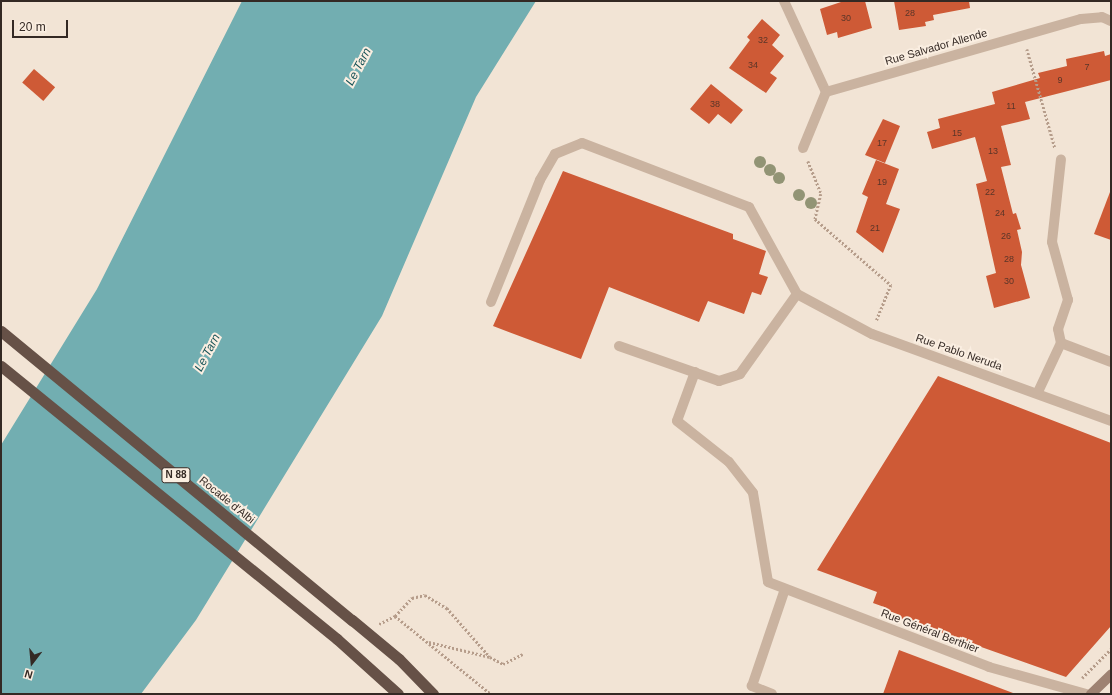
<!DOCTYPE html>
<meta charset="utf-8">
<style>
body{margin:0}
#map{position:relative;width:1112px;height:695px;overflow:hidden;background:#f2e4d5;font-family:Helvetica,sans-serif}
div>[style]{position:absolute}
.water>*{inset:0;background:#72aeb1}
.building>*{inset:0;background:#ce5a36;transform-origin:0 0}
.path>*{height:2.5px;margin-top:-1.25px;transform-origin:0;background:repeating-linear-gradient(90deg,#b69d8b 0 2px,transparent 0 4px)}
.service>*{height:10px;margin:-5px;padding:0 5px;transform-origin:5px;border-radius:5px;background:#cab3a0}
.minor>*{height:10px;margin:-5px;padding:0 5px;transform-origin:5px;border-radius:5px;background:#cab3a0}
.secondary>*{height:10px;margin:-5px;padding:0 5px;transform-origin:5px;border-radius:5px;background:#9e8272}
.trunk>*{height:11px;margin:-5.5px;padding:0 5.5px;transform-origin:5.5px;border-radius:5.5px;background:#665147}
.trees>*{width:12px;height:12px;margin:-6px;border-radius:50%;background:#929475}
span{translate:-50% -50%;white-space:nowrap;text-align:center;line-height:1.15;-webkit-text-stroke:4px #faeee1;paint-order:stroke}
.number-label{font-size:9px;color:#5a3528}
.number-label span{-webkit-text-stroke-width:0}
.shield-label span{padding:1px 3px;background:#faeee1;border:1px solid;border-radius:3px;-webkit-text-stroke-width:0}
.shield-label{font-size:10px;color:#342924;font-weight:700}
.street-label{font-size:11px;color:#342924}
.water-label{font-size:12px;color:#175357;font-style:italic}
.frame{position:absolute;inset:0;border:2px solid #342924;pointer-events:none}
.north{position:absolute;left:12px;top:643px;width:40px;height:40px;-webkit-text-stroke:3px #faeee1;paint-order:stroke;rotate:196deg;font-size:11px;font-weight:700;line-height:16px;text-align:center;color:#342924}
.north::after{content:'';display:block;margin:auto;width:14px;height:18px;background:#342924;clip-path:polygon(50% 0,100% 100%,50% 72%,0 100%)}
.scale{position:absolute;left:12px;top:20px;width:56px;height:18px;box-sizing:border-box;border:2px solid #342924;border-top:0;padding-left:5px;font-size:12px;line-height:14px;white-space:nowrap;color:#342924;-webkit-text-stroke:3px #faeee1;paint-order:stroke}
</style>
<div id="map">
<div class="water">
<i style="clip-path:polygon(242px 1px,536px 1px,476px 97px,382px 316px,196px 620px,141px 694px,1px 694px,1px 445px,97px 289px)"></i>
</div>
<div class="building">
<i style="clip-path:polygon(844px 1px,865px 1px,872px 28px,838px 38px,837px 32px,827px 35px,820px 9px)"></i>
<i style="clip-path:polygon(894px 1px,969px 1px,970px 8px,933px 15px,934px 20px,925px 22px,926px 26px,899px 30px)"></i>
<i style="clip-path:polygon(762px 19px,780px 35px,772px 45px,784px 56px,770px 73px,777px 78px,766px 93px,729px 68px,750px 40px,747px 37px)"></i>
<i style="clip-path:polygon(1104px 51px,1105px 56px,1111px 54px,1111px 80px,1025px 102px,1030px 119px,1001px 126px,1011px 165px,1001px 167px,1013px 214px,1016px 213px,1021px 229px,1017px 230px,1022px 252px,1021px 265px,1030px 298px,994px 308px,986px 276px,996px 273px,976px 184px,987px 181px,975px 137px,932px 149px,927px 132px,940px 128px,938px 119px,995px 104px,992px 92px,1040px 78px,1038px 73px,1067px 66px,1066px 59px)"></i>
<i style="left:34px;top:69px;width:28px;height:18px;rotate:41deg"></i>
<i style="clip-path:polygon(711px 84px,743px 110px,731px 124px,718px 114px,709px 124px,690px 109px)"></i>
<i style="clip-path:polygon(883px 119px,900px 126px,885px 163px,865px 155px)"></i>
<i style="clip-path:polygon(876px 160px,899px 169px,886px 204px,900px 209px,883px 253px,856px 232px,868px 197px,862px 194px)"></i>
<i style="clip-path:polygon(563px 171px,733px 234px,733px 239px,766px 251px,759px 274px,768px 277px,761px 295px,752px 292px,744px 314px,708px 301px,699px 322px,609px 287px,581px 359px,493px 326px)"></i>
<i style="clip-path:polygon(1110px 192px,1111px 192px,1111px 240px,1094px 234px)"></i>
<i style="clip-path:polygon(938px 376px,1111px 443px,1111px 626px,1066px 677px,885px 613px,887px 608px,873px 603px,877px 592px,817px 570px)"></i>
<i style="clip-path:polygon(899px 650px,1013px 693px,1012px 694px,883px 694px)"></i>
</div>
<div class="path">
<i style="left:1027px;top:49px;width:103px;rotate:74.2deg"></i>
<i style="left:808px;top:161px;width:35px;rotate:68deg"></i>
<i style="left:821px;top:194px;width:26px;rotate:103deg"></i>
<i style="left:815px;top:219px;width:101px;rotate:41deg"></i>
<i style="left:891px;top:285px;width:38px;rotate:112deg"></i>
<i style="left:395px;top:616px;width:25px;rotate:-47deg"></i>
<i style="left:412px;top:598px;width:13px;rotate:-13deg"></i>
<i style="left:425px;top:595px;width:26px;rotate:31deg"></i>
<i style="left:447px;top:608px;width:65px;rotate:48.7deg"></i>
<i style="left:490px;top:657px;width:15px;rotate:28deg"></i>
<i style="left:503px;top:664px;width:22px;rotate:-27deg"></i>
<i style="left:379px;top:624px;width:18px;rotate:-27deg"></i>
<i style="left:395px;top:616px;width:124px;rotate:39.1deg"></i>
<i style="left:429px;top:642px;width:63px;rotate:13.8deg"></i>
<i style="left:1082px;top:678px;width:41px;rotate:-45deg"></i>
</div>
<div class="service">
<i style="left:491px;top:302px;width:131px;rotate:-68.1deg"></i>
<i style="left:540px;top:180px;width:30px;rotate:-60deg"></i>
<i style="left:555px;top:154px;width:29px;rotate:-22deg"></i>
<i style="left:582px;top:143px;width:179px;rotate:21deg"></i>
<i style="left:749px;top:207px;width:99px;rotate:61.1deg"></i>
<i style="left:797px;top:294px;width:85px;rotate:28.1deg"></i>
<i style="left:619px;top:346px;width:106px;rotate:19.3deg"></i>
<i style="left:719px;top:381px;width:22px;rotate:-18deg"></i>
<i style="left:740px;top:374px;width:98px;rotate:-54.5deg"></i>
<i style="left:695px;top:372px;width:52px;rotate:110.2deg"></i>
<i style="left:677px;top:421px;width:66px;rotate:38.3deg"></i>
<i style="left:729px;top:462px;width:39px;rotate:52deg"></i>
<i style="left:753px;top:493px;width:90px;rotate:80.4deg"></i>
<i style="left:772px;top:694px;width:22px;rotate:-158deg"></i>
<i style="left:752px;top:686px;width:102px;rotate:-71.2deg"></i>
</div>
<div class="minor">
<i style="left:784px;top:1px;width:100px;rotate:65.2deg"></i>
<i style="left:803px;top:148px;width:61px;rotate:-67.7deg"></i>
<i style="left:826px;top:92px;width:265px;rotate:-16deg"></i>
<i style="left:1081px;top:19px;width:21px;rotate:-5deg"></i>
<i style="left:1102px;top:17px;width:10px;rotate:24deg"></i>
<i style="left:872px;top:334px;width:254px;rotate:20deg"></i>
<i style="left:1061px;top:343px;width:53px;rotate:20.8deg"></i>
<i style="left:1038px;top:392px;width:54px;rotate:-64.9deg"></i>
<i style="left:1061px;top:343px;width:14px;rotate:-102deg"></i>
<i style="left:1058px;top:329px;width:31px;rotate:-71deg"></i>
<i style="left:1068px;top:300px;width:60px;rotate:-105.4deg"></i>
<i style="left:1052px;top:242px;width:83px;rotate:-83.8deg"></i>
<i style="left:768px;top:582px;width:237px;rotate:21deg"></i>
<i style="left:989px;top:667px;width:101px;rotate:15.6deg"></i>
</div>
<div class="secondary">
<i style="left:1091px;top:694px;width:28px;rotate:-44deg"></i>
</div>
<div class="trunk">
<i style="left:1px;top:331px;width:455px;rotate:39.5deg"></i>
<i style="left:352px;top:620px;width:61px;rotate:39.7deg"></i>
<i style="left:399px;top:659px;width:49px;rotate:45.8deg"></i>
<i style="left:1px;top:366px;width:433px;rotate:39.1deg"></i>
<i style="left:337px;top:639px;width:82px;rotate:42deg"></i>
</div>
<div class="trees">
<i style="left:760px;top:162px"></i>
<i style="left:770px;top:170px"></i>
<i style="left:779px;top:178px"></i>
<i style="left:799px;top:195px"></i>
<i style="left:811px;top:203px"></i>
</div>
<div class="number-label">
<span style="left:910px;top:13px">28</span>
<span style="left:846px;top:18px">30</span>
<span style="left:763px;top:40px">32</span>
<span style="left:753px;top:65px">34</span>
<span style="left:1087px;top:67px">7</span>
<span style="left:1060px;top:80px">9</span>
<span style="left:715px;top:104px">38</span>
<span style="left:1011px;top:106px">11</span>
<span style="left:957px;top:133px">15</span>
<span style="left:882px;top:143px">17</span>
<span style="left:993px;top:151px">13</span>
<span style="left:882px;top:182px">19</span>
<span style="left:990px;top:192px">22</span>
<span style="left:1000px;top:213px">24</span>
<span style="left:875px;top:228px">21</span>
<span style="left:1006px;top:236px">26</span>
<span style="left:1009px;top:259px">28</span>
<span style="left:1009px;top:281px">30</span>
</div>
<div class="shield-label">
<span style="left:176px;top:475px">N 88</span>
</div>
<div class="street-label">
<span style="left:936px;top:47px;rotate:-16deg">Rue Salvador Allende</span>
<span style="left:959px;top:352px;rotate:19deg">Rue Pablo Neruda</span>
<span style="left:227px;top:500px;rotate:39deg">Rocade d'Albi</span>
<span style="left:930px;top:631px;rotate:21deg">Rue Général Berthier</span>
</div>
<div class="water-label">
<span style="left:359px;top:67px;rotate:-62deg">Le Tarn</span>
<span style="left:208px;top:353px;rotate:-62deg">Le Tarn</span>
</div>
<div class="frame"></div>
<div class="north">N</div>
<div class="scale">20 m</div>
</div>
